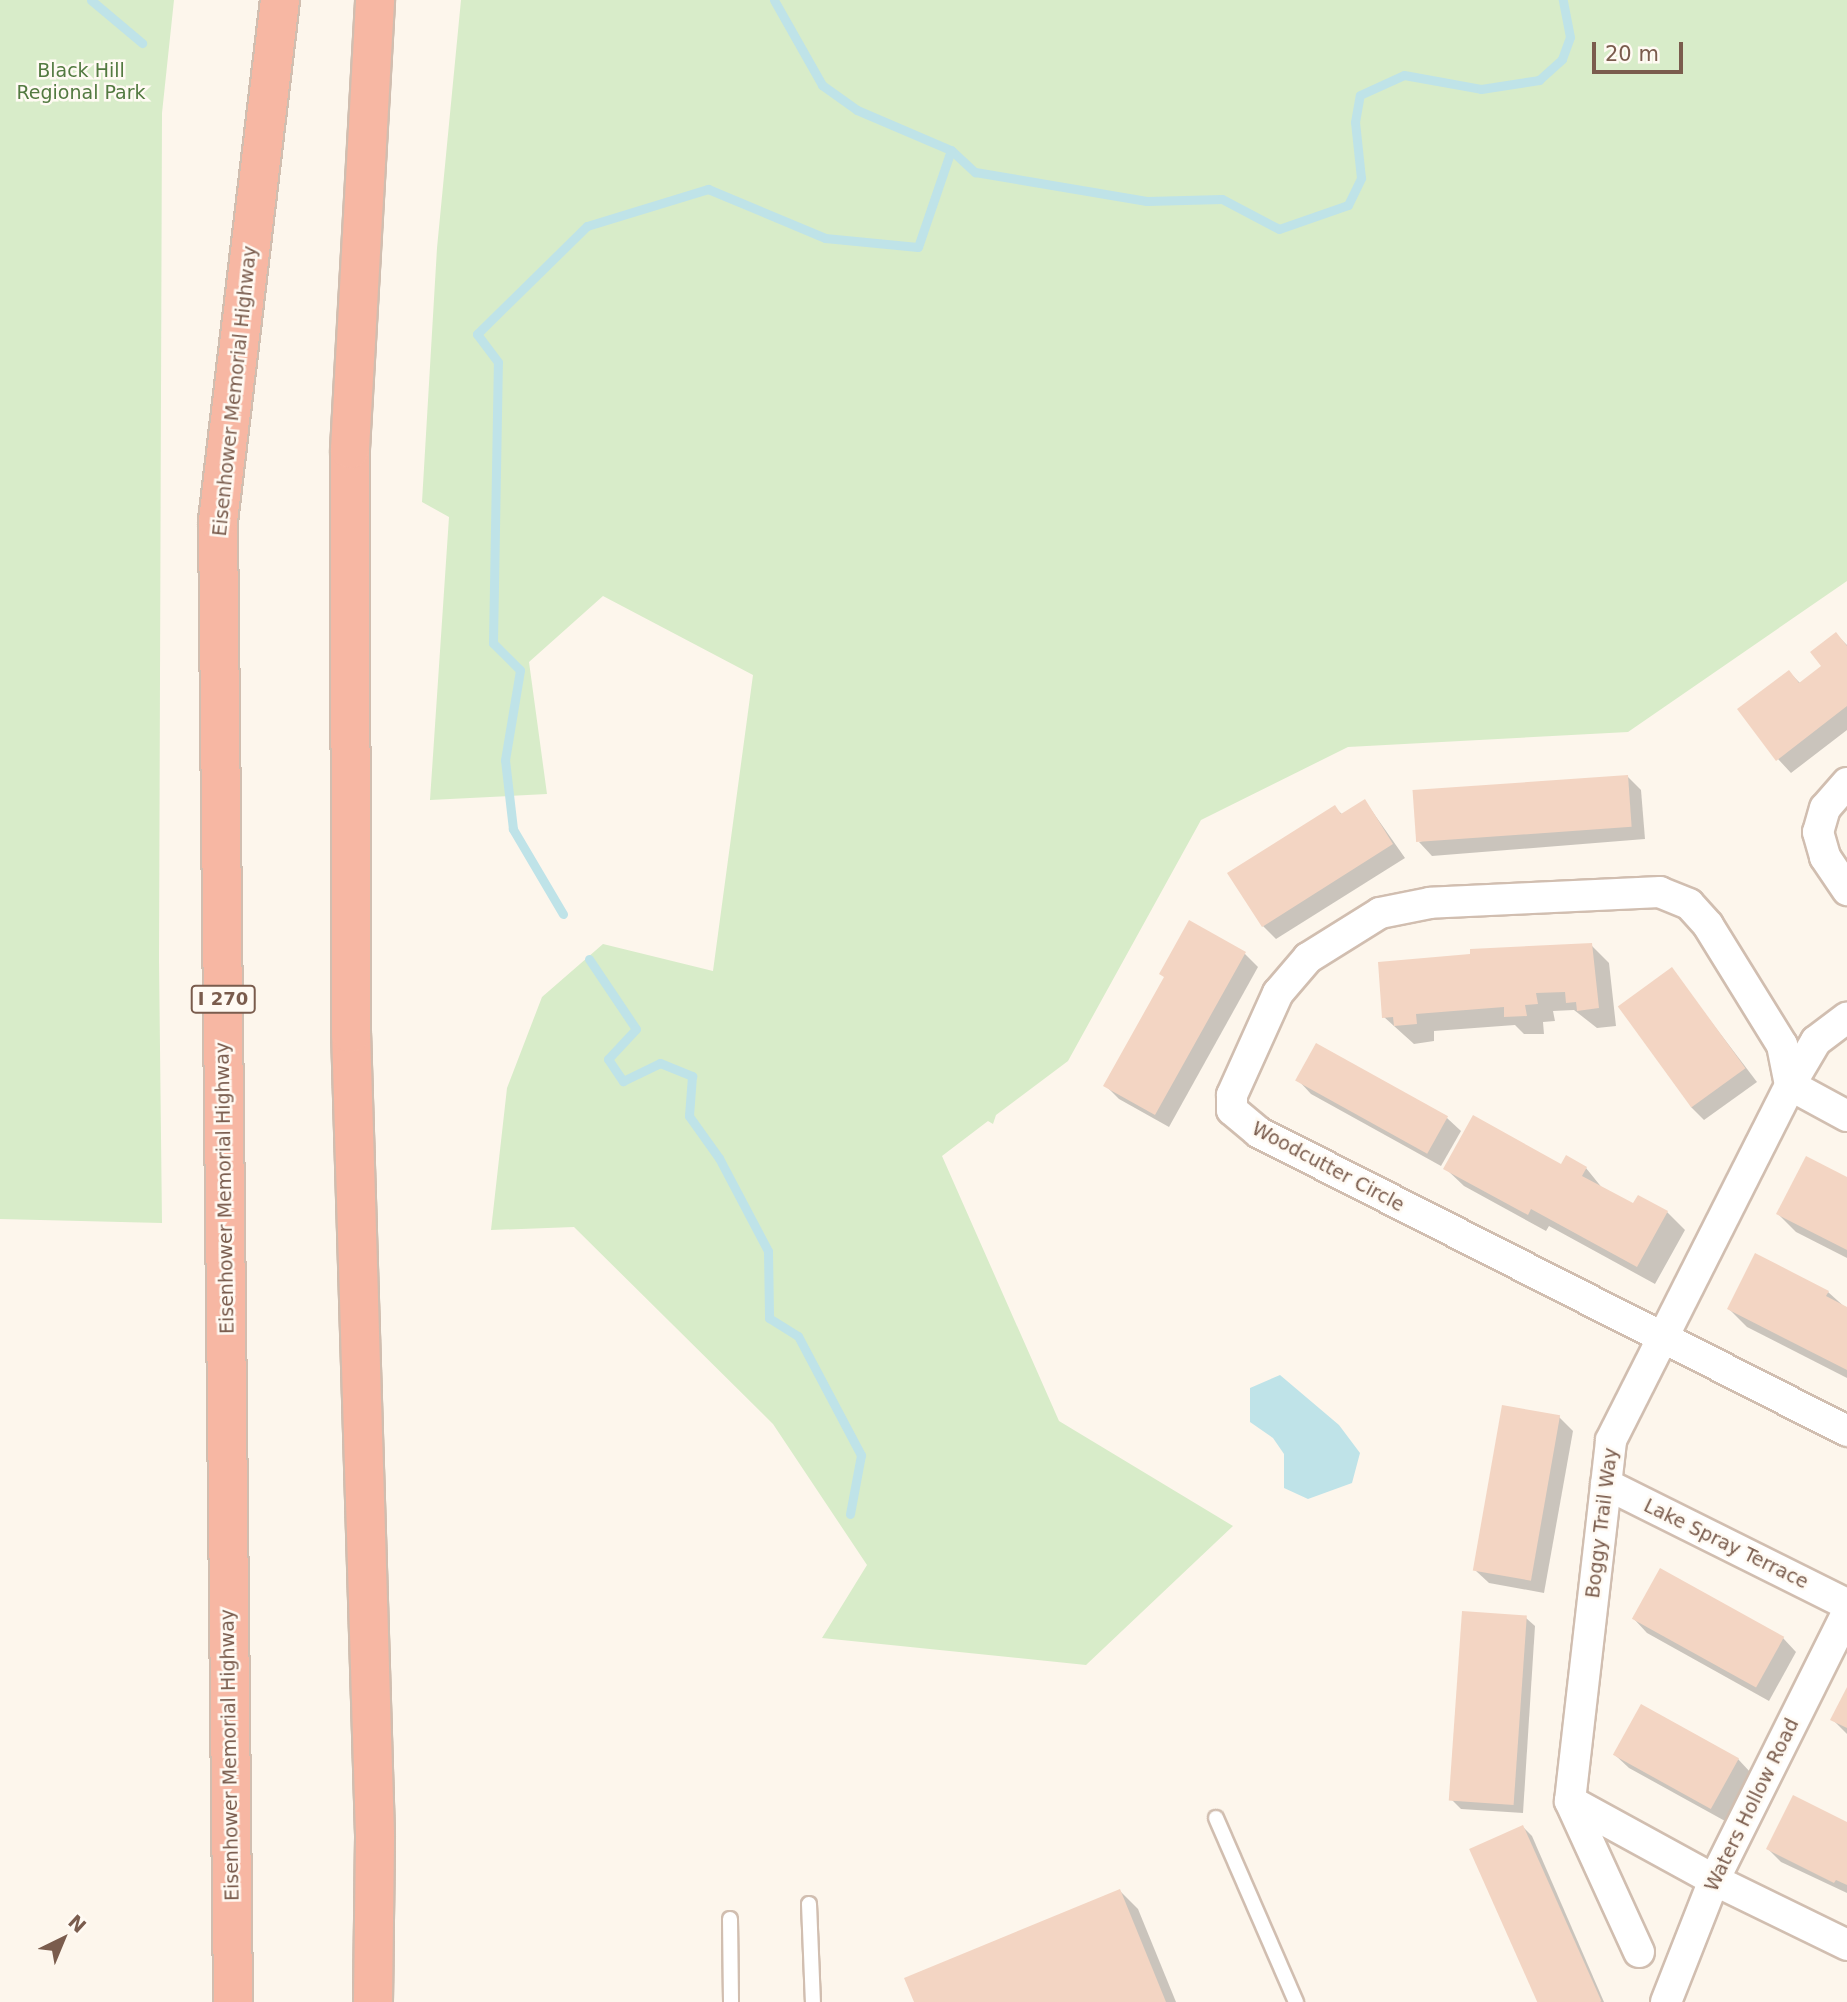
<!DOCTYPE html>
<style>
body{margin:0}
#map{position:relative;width:1847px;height:2002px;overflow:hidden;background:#fdf6ec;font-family:"DejaVu Sans",sans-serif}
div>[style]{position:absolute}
.green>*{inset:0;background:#d8ecc9}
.water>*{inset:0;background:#bfe3e8}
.shadow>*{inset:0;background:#0003}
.stream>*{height:9px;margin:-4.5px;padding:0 4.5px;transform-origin:4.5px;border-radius:4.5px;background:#bfe3e8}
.building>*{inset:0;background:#f3d5c3;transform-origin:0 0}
.roads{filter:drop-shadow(2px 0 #d1beb0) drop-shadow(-2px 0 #d1beb0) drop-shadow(0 2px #d1beb0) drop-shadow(0 -2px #d1beb0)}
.service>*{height:14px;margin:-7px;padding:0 7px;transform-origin:7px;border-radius:7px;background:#fff}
.minor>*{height:30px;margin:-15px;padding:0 15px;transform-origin:15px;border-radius:15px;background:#fff}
.motorway>*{height:38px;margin:-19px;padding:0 19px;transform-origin:19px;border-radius:19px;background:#f7b7a3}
span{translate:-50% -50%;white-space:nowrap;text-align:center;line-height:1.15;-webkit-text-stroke:5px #fffaf3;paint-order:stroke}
.shield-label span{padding:2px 5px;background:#fffaf3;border:2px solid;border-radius:5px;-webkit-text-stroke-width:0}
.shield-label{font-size:18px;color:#7a5c4d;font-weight:700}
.park-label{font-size:19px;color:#537a41}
.street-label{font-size:19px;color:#7a5c4d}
.north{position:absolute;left:28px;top:1904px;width:70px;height:70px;-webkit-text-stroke:5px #fffaf3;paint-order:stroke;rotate:43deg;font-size:19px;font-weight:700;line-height:28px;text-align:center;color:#7a5c4d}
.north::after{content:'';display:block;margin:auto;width:24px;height:32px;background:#7a5c4d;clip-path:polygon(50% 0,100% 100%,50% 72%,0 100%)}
.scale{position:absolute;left:1592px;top:42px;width:91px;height:32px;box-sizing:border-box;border:4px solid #7a5c4d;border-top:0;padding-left:9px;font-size:21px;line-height:24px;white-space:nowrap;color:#7a5c4d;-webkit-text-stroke:5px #fffaf3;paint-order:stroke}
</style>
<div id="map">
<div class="green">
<i style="clip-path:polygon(0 0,174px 0,162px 113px,159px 960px,162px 1223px,0 1219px)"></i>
<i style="clip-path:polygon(461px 0,1847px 0,1847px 581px,1628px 732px,1348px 747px,1201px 820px,1068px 1061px,996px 1115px,993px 1124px,988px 1121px,942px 1156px,1059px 1421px,1233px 1526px,1086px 1665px,822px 1638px,867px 1565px,773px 1424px,574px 1227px,491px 1230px,507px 1088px,542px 997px,603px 944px,713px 971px,753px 675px,603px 596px,529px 662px,547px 794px,430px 800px,449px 517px,422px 502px,437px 248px)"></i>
</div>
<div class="water">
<i style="clip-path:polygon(1280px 1375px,1339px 1425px,1360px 1453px,1352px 1483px,1308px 1499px,1284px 1488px,1284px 1454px,1273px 1438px,1250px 1422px,1250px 1388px)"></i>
</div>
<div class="shadow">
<i style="clip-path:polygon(1836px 634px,1847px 645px,1847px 730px,1791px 773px,1778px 759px,1789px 672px,1801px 684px,1823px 666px)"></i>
<i style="clip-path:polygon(1628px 777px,1641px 790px,1645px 839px,1432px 856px,1419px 842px)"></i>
<i style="clip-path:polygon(1365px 801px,1405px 858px,1276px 939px,1263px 926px,1334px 807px,1343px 815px)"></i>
<i style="clip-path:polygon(1591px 945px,1609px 963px,1616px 1026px,1597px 1028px,1574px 1010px,1553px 1011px,1555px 1021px,1543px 1022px,1544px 1034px,1524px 1034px,1515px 1025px,1434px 1031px,1434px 1041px,1414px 1044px,1384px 1017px)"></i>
<i style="clip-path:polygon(1244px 953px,1258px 967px,1169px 1127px,1119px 1099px,1105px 1085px)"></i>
<i style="clip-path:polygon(1671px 969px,1757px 1082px,1704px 1120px,1691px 1107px)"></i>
<i style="clip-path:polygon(1317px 1046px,1447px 1118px,1461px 1131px,1441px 1166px,1311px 1094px,1298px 1080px)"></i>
<i style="clip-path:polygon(1562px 1166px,1586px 1168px,1603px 1189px,1634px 1205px,1667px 1212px,1685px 1230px,1655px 1284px,1549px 1226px,1546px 1231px,1464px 1186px,1445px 1168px)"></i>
<i style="clip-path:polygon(1847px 1179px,1847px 1258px,1796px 1232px,1778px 1214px)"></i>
<i style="clip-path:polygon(1828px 1292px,1847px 1309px,1847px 1378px,1747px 1327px,1729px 1309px)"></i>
<i style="clip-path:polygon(1559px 1417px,1573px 1431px,1544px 1593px,1489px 1583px,1475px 1570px)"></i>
<i style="clip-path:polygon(1526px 1618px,1535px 1626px,1523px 1813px,1461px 1809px,1452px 1800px)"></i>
<i style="clip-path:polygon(1634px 1619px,1783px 1638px,1796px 1652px,1769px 1701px,1647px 1633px)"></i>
<i style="clip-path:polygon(1847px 1691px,1847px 1734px,1833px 1720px)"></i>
<i style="clip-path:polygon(1615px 1755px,1738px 1759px,1751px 1773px,1725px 1821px,1629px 1768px)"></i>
<i style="clip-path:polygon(1847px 1824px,1847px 1893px,1781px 1862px,1768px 1849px)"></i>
<i style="clip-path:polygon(1523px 1827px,1532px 1836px,1604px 2002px,1538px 2002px)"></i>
<i style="clip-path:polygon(1120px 1891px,1138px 1909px,1176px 2002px,916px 2002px)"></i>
</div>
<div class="stream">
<i style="left:91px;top:0;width:67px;rotate:40.1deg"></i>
<i style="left:774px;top:0;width:98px;rotate:60.5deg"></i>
<i style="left:822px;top:85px;width:43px;rotate:35.5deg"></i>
<i style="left:857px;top:110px;width:102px;rotate:23.1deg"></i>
<i style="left:951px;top:150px;width:33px;rotate:43deg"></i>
<i style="left:975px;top:172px;width:174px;rotate:9.6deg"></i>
<i style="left:1147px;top:201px;width:75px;rotate:-1.5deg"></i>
<i style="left:1222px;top:199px;width:64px;rotate:27.8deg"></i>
<i style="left:1279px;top:229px;width:73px;rotate:-19.2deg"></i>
<i style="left:1348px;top:205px;width:30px;rotate:-64deg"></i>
<i style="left:1361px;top:178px;width:56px;rotate:-96.1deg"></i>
<i style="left:1355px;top:122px;width:27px;rotate:-80deg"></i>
<i style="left:1360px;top:95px;width:48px;rotate:-24.4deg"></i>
<i style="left:1404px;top:75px;width:78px;rotate:10.3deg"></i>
<i style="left:1481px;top:89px;width:59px;rotate:-8.8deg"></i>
<i style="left:1539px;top:80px;width:31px;rotate:-42deg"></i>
<i style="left:1562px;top:59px;width:23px;rotate:-70deg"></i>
<i style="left:1570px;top:37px;width:38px;rotate:-101deg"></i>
<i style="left:563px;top:914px;width:99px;rotate:-120.5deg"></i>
<i style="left:513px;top:829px;width:69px;rotate:-96.6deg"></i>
<i style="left:505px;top:760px;width:91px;rotate:-80.5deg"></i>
<i style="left:520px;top:670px;width:38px;rotate:-135deg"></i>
<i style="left:493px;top:643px;width:281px;rotate:-89deg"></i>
<i style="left:498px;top:362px;width:35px;rotate:-127deg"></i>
<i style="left:477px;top:334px;width:154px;rotate:-44.5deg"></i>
<i style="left:587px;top:226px;width:127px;rotate:-17deg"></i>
<i style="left:708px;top:189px;width:127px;rotate:22.7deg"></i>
<i style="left:825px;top:238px;width:93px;rotate:5.5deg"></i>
<i style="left:918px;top:247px;width:102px;rotate:-71.2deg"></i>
<i style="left:589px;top:959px;width:84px;rotate:56.1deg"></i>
<i style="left:636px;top:1029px;width:41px;rotate:133deg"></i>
<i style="left:608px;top:1059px;width:27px;rotate:56deg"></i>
<i style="left:623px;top:1081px;width:41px;rotate:-25.9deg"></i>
<i style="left:660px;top:1063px;width:35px;rotate:22deg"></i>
<i style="left:692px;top:1076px;width:40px;rotate:94.3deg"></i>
<i style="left:689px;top:1116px;width:52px;rotate:54.5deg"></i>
<i style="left:719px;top:1158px;width:105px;rotate:62.2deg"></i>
<i style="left:768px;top:1251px;width:67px;rotate:89.1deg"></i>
<i style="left:769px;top:1318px;width:34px;rotate:32deg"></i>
<i style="left:798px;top:1336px;width:135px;rotate:62.1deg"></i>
<i style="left:861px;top:1455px;width:60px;rotate:100.6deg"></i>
</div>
<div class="building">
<i style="clip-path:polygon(1836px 632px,1847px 646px,1847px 706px,1776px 761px,1737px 709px,1789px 670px,1799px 683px,1821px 666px,1810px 652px)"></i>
<i style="left:1628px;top:775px;width:52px;height:216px;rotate:86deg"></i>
<i style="clip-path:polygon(1365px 799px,1393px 844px,1262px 927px,1227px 873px,1335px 805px,1341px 814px)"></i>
<i style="clip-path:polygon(1189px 920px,1246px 952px,1155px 1115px,1103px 1086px,1164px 977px,1159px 974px)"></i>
<i style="clip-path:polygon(1592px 943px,1599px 1008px,1577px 1011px,1576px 1002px,1566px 1003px,1565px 992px,1536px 993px,1538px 1004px,1525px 1005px,1527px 1016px,1504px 1017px,1504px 1007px,1416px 1014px,1417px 1024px,1394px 1026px,1393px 1017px,1382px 1018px,1378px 962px,1470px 954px,1470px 949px)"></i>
<i style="left:1672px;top:967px;width:125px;height:67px;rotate:54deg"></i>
<i style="left:1316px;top:1043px;width:151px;height:43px;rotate:29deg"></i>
<i style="clip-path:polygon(1473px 1115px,1561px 1164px,1566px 1155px,1587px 1167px,1582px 1176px,1633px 1203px,1638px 1195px,1668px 1211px,1637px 1267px,1531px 1209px,1528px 1215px,1443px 1169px)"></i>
<i style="clip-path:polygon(1806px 1156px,1847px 1177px,1847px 1250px,1776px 1214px)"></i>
<i style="clip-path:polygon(1755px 1253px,1829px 1291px,1826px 1296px,1847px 1307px,1847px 1370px,1727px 1309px)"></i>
<i style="left:1502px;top:1405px;width:59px;height:168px;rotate:10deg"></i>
<i style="left:1660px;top:1568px;width:142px;height:58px;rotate:29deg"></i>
<i style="left:1462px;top:1611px;width:65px;height:190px;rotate:4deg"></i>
<i style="clip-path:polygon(1847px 1687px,1847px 1728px,1830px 1720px)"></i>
<i style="left:1641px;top:1704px;width:112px;height:58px;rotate:29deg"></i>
<i style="clip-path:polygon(1793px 1795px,1847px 1822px,1847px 1885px,1836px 1880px,1834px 1883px,1766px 1849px)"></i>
<i style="left:1523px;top:1825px;width:193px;height:59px;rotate:66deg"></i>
<i style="clip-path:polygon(1120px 1889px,1166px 2002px,914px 2002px,904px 1978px)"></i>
</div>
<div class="roads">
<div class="service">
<i style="left:1216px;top:1818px;width:201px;rotate:66.5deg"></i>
<i style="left:809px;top:1904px;width:98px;rotate:87.7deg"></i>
<i style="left:730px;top:1919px;width:83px;rotate:89.3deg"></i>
</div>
<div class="minor">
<i style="left:1847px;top:783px;width:33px;rotate:131deg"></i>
<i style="left:1825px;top:808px;width:25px;rotate:106deg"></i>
<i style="left:1818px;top:832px;width:26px;rotate:74deg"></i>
<i style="left:1825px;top:857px;width:40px;rotate:56deg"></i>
<i style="left:1847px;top:1116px;width:65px;rotate:-151.5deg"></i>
<i style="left:1790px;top:1085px;width:41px;rotate:-101.3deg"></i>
<i style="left:1782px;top:1045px;width:141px;rotate:-121.7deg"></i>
<i style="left:1708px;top:925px;width:28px;rotate:-132deg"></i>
<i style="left:1689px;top:904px;width:31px;rotate:-158deg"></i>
<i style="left:1660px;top:892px;width:230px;rotate:177.3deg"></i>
<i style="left:1430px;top:903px;width:51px;rotate:168.7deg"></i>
<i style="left:1380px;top:913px;width:85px;rotate:148deg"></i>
<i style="left:1308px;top:958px;width:46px;rotate:130.6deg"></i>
<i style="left:1278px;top:993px;width:112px;rotate:114.3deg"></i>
<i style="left:1232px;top:1095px;width:15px;rotate:90deg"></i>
<i style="left:1232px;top:1110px;width:34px;rotate:40deg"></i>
<i style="left:1258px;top:1132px;width:661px;rotate:26.91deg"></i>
<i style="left:1606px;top:1484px;width:269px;rotate:26.5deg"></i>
<i style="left:1570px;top:1801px;width:164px;rotate:28.7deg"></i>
<i style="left:1714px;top:1880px;width:148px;rotate:26deg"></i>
<i style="left:1639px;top:1952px;width:166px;rotate:-114.6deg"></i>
<i style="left:1570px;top:1801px;width:363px;rotate:-83.5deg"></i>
<i style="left:1611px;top:1440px;width:398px;rotate:-63.2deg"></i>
<i style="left:1790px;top:1085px;width:51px;rotate:-59.4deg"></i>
<i style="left:1816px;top:1041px;width:39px;rotate:-37deg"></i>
<i style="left:1666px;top:2002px;width:131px;rotate:-68.5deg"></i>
<i style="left:1714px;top:1880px;width:298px;rotate:-63.5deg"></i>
</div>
<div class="motorway">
<i style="left:233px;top:2002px;width:1481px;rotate:-90.58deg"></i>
<i style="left:218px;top:521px;width:525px;rotate:-83.21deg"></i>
<i style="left:373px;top:2002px;width:167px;rotate:-89.3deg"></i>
<i style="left:375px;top:1835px;width:802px;rotate:-91.71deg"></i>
<i style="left:351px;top:1033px;width:584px;rotate:-90.1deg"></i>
<i style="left:350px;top:449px;width:450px;rotate:-86.8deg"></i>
</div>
</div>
<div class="shield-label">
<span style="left:223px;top:999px">I 270</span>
</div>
<div class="park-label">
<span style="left:81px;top:82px">Black Hill<br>Regional Park</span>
</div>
<div class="street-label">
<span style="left:235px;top:391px;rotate:-84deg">Eisenhower Memorial Highway</span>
<span style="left:1328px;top:1167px;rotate:28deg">Woodcutter Circle</span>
<span style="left:225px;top:1188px;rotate:-91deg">Eisenhower Memorial Highway</span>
<span style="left:1602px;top:1523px;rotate:-83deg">Boggy Trail Way</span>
<span style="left:1726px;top:1544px;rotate:26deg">Lake Spray Terrace</span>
<span style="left:230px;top:1755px;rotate:-91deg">Eisenhower Memorial Highway</span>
<span style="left:1752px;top:1805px;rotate:-64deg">Waters Hollow Road</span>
</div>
<div class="north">N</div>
<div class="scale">20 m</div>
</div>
